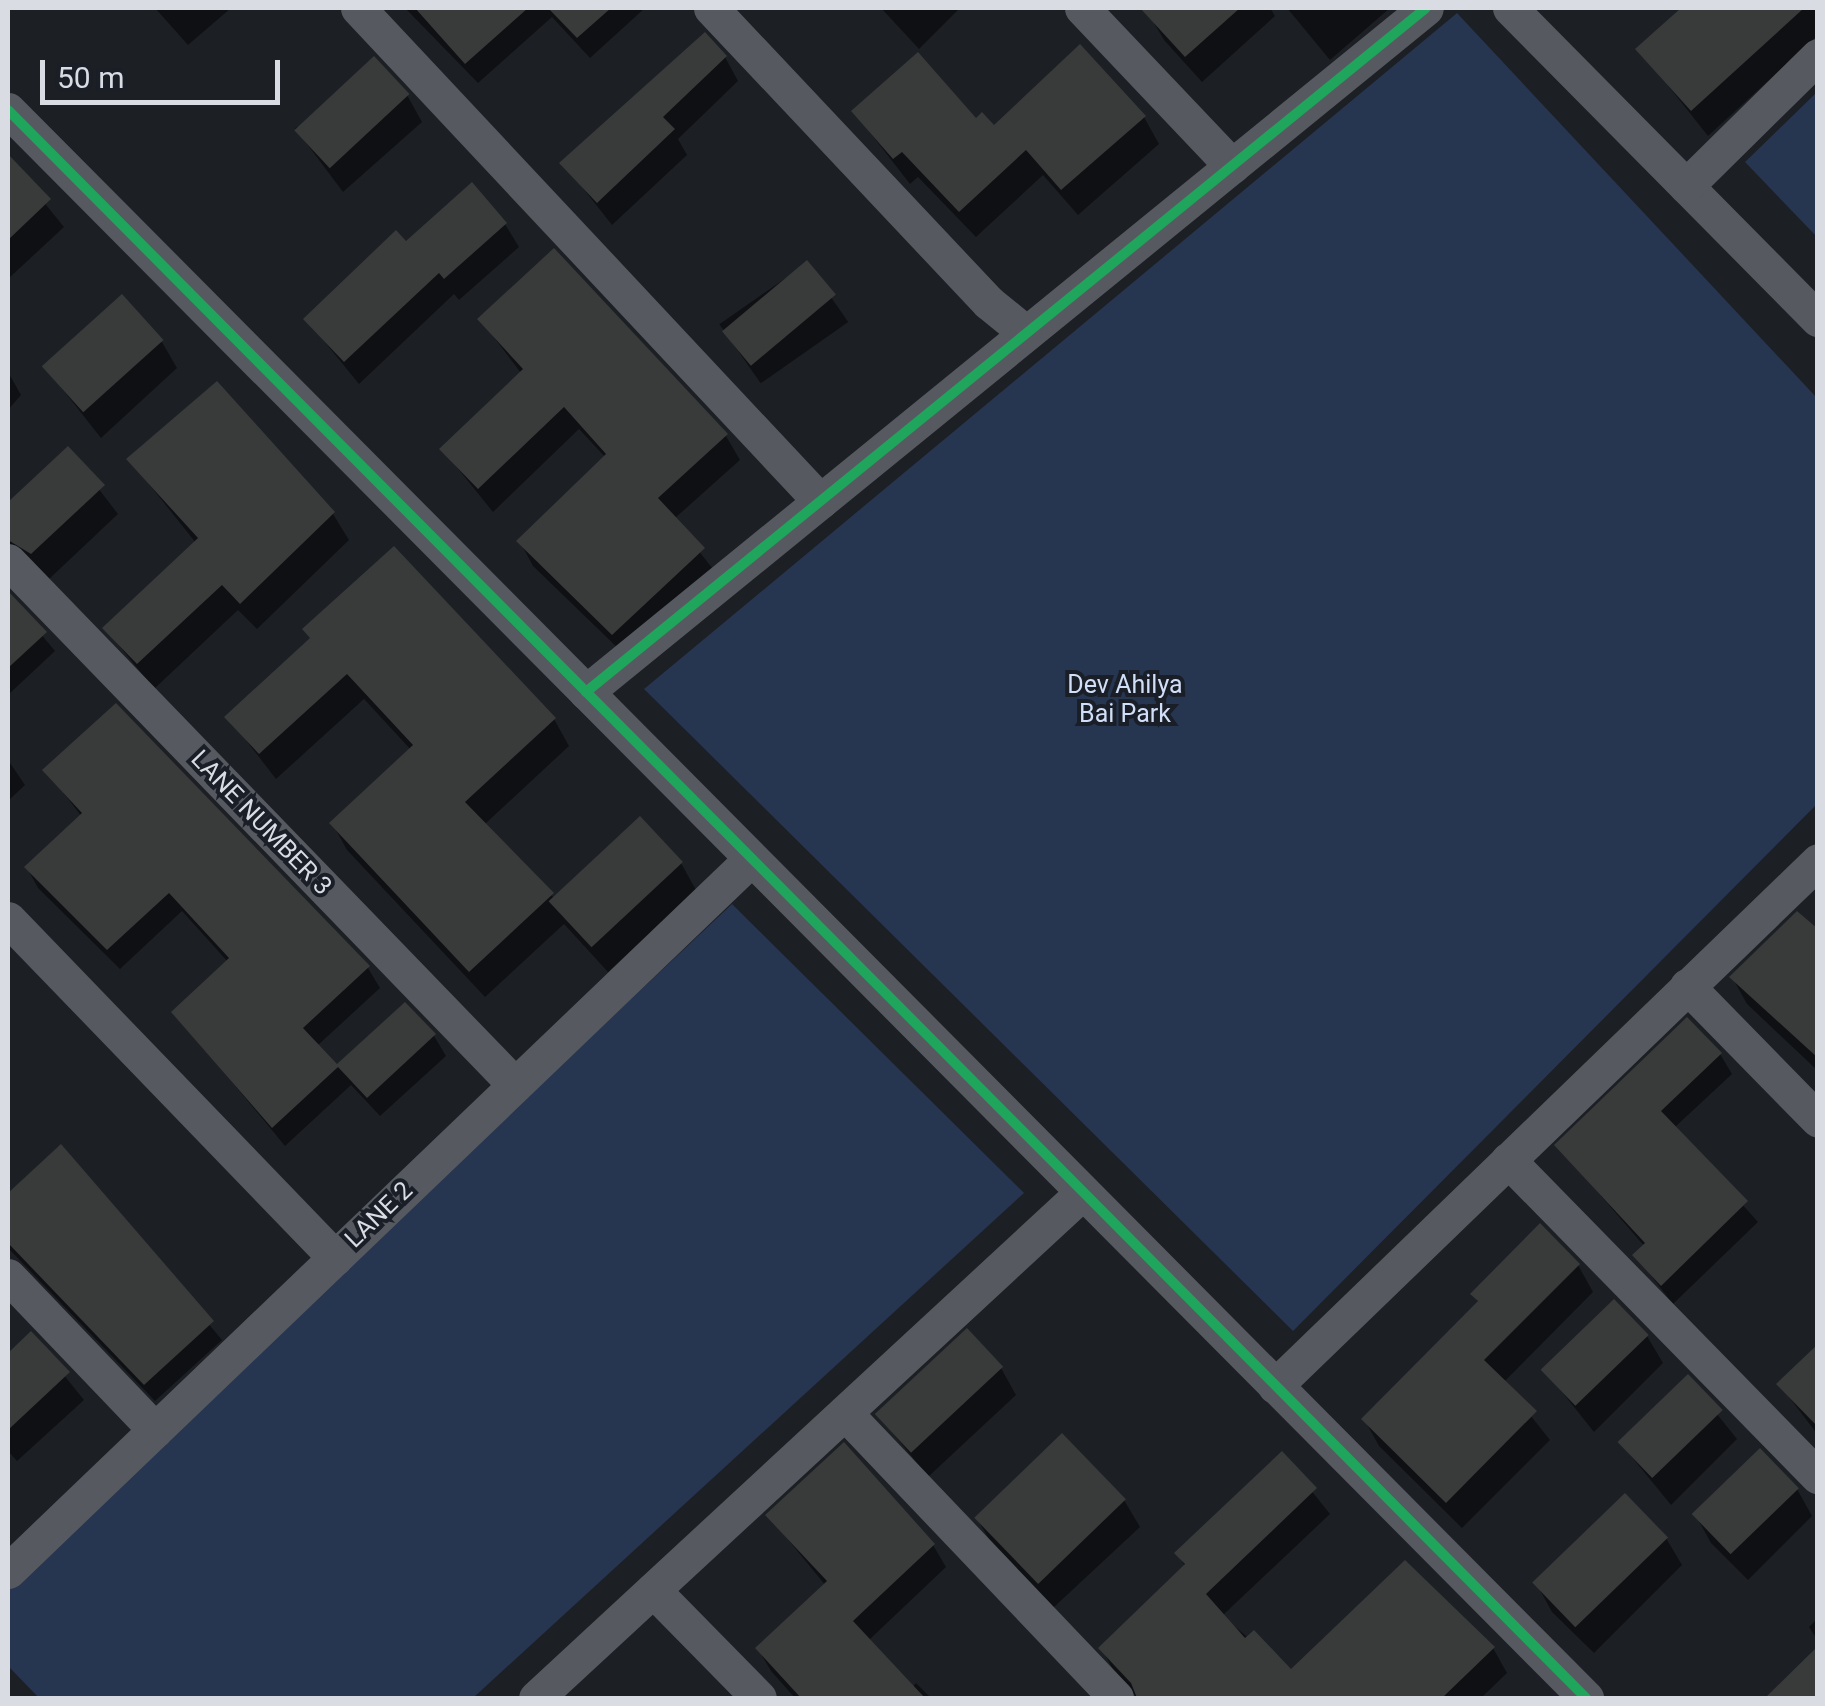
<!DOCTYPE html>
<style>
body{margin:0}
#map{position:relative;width:1825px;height:1706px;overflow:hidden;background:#1c1f24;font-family:Roboto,sans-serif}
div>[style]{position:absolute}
.green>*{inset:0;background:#263550}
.shadow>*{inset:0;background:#0007;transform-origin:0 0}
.building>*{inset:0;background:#393a3a;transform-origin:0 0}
.minor>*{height:35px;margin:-17.5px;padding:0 17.5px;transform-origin:17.5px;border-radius:17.5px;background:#565a60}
.cycleway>*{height:10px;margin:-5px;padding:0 5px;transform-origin:5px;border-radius:5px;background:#20a55d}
span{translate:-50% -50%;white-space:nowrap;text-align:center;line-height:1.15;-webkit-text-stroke:8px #191e27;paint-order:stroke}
.park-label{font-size:25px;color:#d0def7}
.street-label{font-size:25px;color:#d9dce3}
.frame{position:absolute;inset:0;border:10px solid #d9dce3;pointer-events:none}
.scale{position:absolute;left:40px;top:60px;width:240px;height:45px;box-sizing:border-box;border:5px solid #d9dce3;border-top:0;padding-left:12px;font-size:30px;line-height:35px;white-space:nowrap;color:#d9dce3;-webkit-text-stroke:8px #191e27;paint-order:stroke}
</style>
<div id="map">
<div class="green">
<i style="clip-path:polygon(1457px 13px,1817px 398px,1817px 804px,1293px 1331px,644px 689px)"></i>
<i style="clip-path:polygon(1817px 92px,1817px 237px,1745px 162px)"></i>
<i style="clip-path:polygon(732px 904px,1024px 1193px,473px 1698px,39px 1698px,8px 1666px,8px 1586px)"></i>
</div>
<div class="shadow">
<i style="clip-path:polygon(155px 8px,231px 8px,188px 45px)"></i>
<i style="clip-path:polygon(405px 8px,645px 8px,590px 58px,552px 17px,478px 83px)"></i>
<i style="clip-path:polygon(881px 8px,960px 8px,919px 49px)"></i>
<i style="clip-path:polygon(1154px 8px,1270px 8px,1275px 16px,1202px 82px,1164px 40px,1148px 13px)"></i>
<i style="clip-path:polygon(1287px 8px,1390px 8px,1330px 60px)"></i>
<i style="clip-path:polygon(1685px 8px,1818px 8px,1818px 35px,1708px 136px,1639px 49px)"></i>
<i style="clip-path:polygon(725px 57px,738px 81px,678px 139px,687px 155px,612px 225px,563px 163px)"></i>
<i style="clip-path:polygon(407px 95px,422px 122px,343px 192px,295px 128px)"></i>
<i style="clip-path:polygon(854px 112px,994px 128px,1144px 117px,1159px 144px,1078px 215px,1043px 175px,976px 237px,918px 177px,910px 184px)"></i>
<i style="clip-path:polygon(8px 158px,64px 227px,8px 279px)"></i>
<i style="clip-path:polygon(505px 224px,519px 247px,459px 300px,454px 294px,359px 384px,306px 319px,406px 244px)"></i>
<i style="clip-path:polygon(554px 252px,726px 436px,740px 460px,674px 519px,716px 573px,627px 657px,533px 566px,520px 542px,606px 458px,579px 429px,493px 512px,442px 449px,521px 373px,480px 319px)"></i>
<i style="left:807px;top:263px;width:72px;height:107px;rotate:55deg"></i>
<i style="clip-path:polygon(162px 342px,177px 368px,101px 438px,45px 367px)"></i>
<i style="clip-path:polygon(8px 372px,21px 395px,8px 410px)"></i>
<i style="clip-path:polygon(68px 449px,118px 514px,48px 580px,8px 557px,8px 505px)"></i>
<i style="clip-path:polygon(129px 459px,333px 514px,349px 540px,257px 629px,238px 610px,154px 689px,105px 628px,196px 543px)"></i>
<i style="clip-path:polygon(16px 604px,55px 651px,8px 695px,8px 612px)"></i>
<i style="clip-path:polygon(311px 640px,554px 719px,569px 746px,484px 825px,554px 898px,681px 863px,696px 890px,608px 972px,564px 924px,485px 997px,347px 850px,332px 823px,411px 750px,364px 699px,276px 779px,228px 717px)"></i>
<i style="clip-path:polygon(115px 706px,368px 968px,380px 988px,317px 1046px,337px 1068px,405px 1005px,434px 1036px,446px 1056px,380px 1116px,351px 1085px,285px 1146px,174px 1012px,228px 962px,182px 911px,120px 969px,38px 888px,27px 868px,82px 817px,46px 770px)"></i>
<i style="clip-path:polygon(8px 760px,25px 785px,8px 801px)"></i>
<i style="clip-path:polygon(1818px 933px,1818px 1071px,1747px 1004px,1732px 977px)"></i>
<i style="clip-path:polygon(1720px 1054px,1732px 1074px,1674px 1128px,1758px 1222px,1673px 1304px,1636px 1256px,1645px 1247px,1558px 1146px)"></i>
<i style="clip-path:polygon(61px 1147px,222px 1340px,155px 1401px,8px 1248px,8px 1196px)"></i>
<i style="clip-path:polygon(1578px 1265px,1593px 1292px,1504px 1382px,1550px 1440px,1462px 1528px,1379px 1446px,1364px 1419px,1479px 1304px,1474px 1294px)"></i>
<i style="clip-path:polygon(31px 1334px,84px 1400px,17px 1461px,8px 1451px,8px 1356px)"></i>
<i style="clip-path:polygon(1647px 1336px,1663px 1363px,1594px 1432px,1546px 1372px)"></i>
<i style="clip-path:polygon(1818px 1347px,1818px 1435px,1779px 1384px)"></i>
<i style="clip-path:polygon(1001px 1368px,1016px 1395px,928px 1477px,878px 1414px)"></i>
<i style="clip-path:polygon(1688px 1378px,1737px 1439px,1671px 1505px,1622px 1445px)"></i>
<i style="clip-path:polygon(1282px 1454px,1330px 1514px,1222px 1616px,1291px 1673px,1493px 1648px,1507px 1673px,1481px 1698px,1137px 1698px,1115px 1673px,1101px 1648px,1186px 1568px,1177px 1553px)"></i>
<i style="clip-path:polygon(1797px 1489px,1812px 1516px,1748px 1580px,1711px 1543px,1696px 1516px)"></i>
<i style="clip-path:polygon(1124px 1500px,1140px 1527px,1053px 1608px,992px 1544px,976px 1517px)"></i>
<i style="clip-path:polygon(768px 1515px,933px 1545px,946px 1567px,868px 1641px,912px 1688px,916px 1683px,931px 1698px,795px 1698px,771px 1671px,758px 1649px,826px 1586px)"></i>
<i style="clip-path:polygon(1666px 1538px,1682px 1565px,1594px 1653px,1552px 1612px,1537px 1585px)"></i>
<i style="clip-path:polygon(1818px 1618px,1818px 1641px,1809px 1627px)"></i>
</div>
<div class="building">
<i style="clip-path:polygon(415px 8px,528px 8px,465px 64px)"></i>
<i style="clip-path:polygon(548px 8px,611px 8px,577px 38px)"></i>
<i style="clip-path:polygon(1140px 8px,1240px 8px,1185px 57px)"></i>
<i style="clip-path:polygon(1681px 8px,1804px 8px,1691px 111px,1635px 49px)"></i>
<i style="clip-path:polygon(705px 32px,727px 56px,663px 117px,675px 129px,597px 203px,559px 163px)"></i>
<i style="clip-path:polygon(1080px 44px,1146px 116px,1061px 190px,1026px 150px,959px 212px,902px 152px,893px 159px,851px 111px,918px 52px,976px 118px,982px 112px,994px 125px)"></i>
<i style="left:374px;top:56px;width:52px;height:109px;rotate:47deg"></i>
<i style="clip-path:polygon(8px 154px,51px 199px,8px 240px)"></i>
<i style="clip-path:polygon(472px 182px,507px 223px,444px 279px,439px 273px,344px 362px,303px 319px,396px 230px,406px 241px)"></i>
<i style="clip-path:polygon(554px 248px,728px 434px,658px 498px,705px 548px,612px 635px,516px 541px,606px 454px,564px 407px,478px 489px,439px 449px,523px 369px,477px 319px)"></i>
<i style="left:807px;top:260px;width:45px;height:111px;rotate:50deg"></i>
<i style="left:122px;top:294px;width:62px;height:108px;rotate:48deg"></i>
<i style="clip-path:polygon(217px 381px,335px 512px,240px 604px,222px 585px,137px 664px,102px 628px,198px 538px,126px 459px)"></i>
<i style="clip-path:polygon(68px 446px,105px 485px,31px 554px,8px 540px,8px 502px)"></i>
<i style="clip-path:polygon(394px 546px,556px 718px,465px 802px,554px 893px,469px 972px,329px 823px,413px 745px,347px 674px,259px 754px,224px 717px,310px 638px,302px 629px)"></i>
<i style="clip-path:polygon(8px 591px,47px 632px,8px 668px)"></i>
<i style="clip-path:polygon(116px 703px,370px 966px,303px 1028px,337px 1064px,405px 1002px,436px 1034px,367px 1098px,338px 1067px,272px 1128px,171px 1012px,229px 958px,169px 893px,107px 950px,24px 867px,82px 813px,42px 770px)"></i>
<i style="left:640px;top:816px;width:63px;height:125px;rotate:47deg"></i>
<i style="clip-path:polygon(1797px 911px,1818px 929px,1818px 1058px,1729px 977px)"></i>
<i style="clip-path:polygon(1687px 1017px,1722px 1053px,1661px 1111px,1748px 1201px,1661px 1286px,1632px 1255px,1645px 1243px,1554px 1145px)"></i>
<i style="clip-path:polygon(61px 1144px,214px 1321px,144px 1385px,8px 1243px,8px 1193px)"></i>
<i style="clip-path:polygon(1540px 1223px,1580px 1264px,1484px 1360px,1537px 1411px,1446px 1503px,1361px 1419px,1478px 1301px,1470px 1294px)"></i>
<i style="left:1614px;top:1299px;width:50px;height:102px;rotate:46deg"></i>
<i style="left:967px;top:1328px;width:53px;height:126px;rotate:47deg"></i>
<i style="clip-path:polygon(31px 1331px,70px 1372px,8px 1430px,8px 1353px)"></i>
<i style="clip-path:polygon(1818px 1344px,1818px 1427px,1776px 1384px)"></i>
<i style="left:1688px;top:1374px;width:50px;height:98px;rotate:46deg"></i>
<i style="left:1062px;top:1433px;width:92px;height:122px;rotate:46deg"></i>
<i style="clip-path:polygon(844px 1442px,935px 1544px,853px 1621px,925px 1698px,801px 1698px,755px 1648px,827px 1581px,765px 1515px)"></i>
<i style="left:1760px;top:1448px;width:56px;height:95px;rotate:46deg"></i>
<i style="clip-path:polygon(1282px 1451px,1317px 1488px,1206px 1594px,1245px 1638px,1254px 1630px,1291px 1669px,1405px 1560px,1495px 1647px,1442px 1698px,1137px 1698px,1131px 1683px,1098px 1648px,1185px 1564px,1174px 1553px)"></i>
<i style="left:1625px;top:1493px;width:62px;height:129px;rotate:46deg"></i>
<i style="clip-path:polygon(1818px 1646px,1818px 1698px,1765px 1698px)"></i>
</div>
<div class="minor">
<i style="left:358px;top:8px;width:676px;rotate:46.86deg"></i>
<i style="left:711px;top:8px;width:404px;rotate:46.7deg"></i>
<i style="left:988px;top:302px;width:49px;rotate:39.2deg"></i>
<i style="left:1082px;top:8px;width:218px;rotate:46.5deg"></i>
<i style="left:1510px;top:8px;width:438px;rotate:45.3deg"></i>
<i style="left:8px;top:110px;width:2239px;rotate:45.18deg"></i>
<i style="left:1686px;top:186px;width:185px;rotate:-44.6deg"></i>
<i style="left:8px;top:561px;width:729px;rotate:45.94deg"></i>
<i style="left:586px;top:692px;width:1083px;rotate:-39.16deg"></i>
<i style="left:8px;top:919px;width:471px;rotate:46deg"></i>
<i style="left:1687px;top:986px;width:187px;rotate:45.6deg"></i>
<i style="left:1508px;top:1160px;width:443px;rotate:45.6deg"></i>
<i style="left:8px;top:1276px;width:213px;rotate:46.3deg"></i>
<i style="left:1275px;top:1386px;width:755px;rotate:-44.03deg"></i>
<i style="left:845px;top:1413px;width:393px;rotate:46.4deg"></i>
<i style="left:8px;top:1571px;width:1029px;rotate:-43.78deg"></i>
<i style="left:653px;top:1590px;width:151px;rotate:45.5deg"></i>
<i style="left:536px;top:1698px;width:745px;rotate:-42.77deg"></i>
</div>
<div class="cycleway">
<i style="left:8px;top:110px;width:2239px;rotate:45.18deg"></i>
<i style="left:586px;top:692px;width:1083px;rotate:-39.16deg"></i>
</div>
<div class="park-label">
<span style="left:1125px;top:700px">Dev Ahilya<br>Bai Park</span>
</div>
<div class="street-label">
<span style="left:261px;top:823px;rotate:46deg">LANE NUMBER 3</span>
<span style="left:379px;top:1215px;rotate:-44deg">LANE 2</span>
</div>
<div class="frame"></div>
<div class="scale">50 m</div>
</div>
